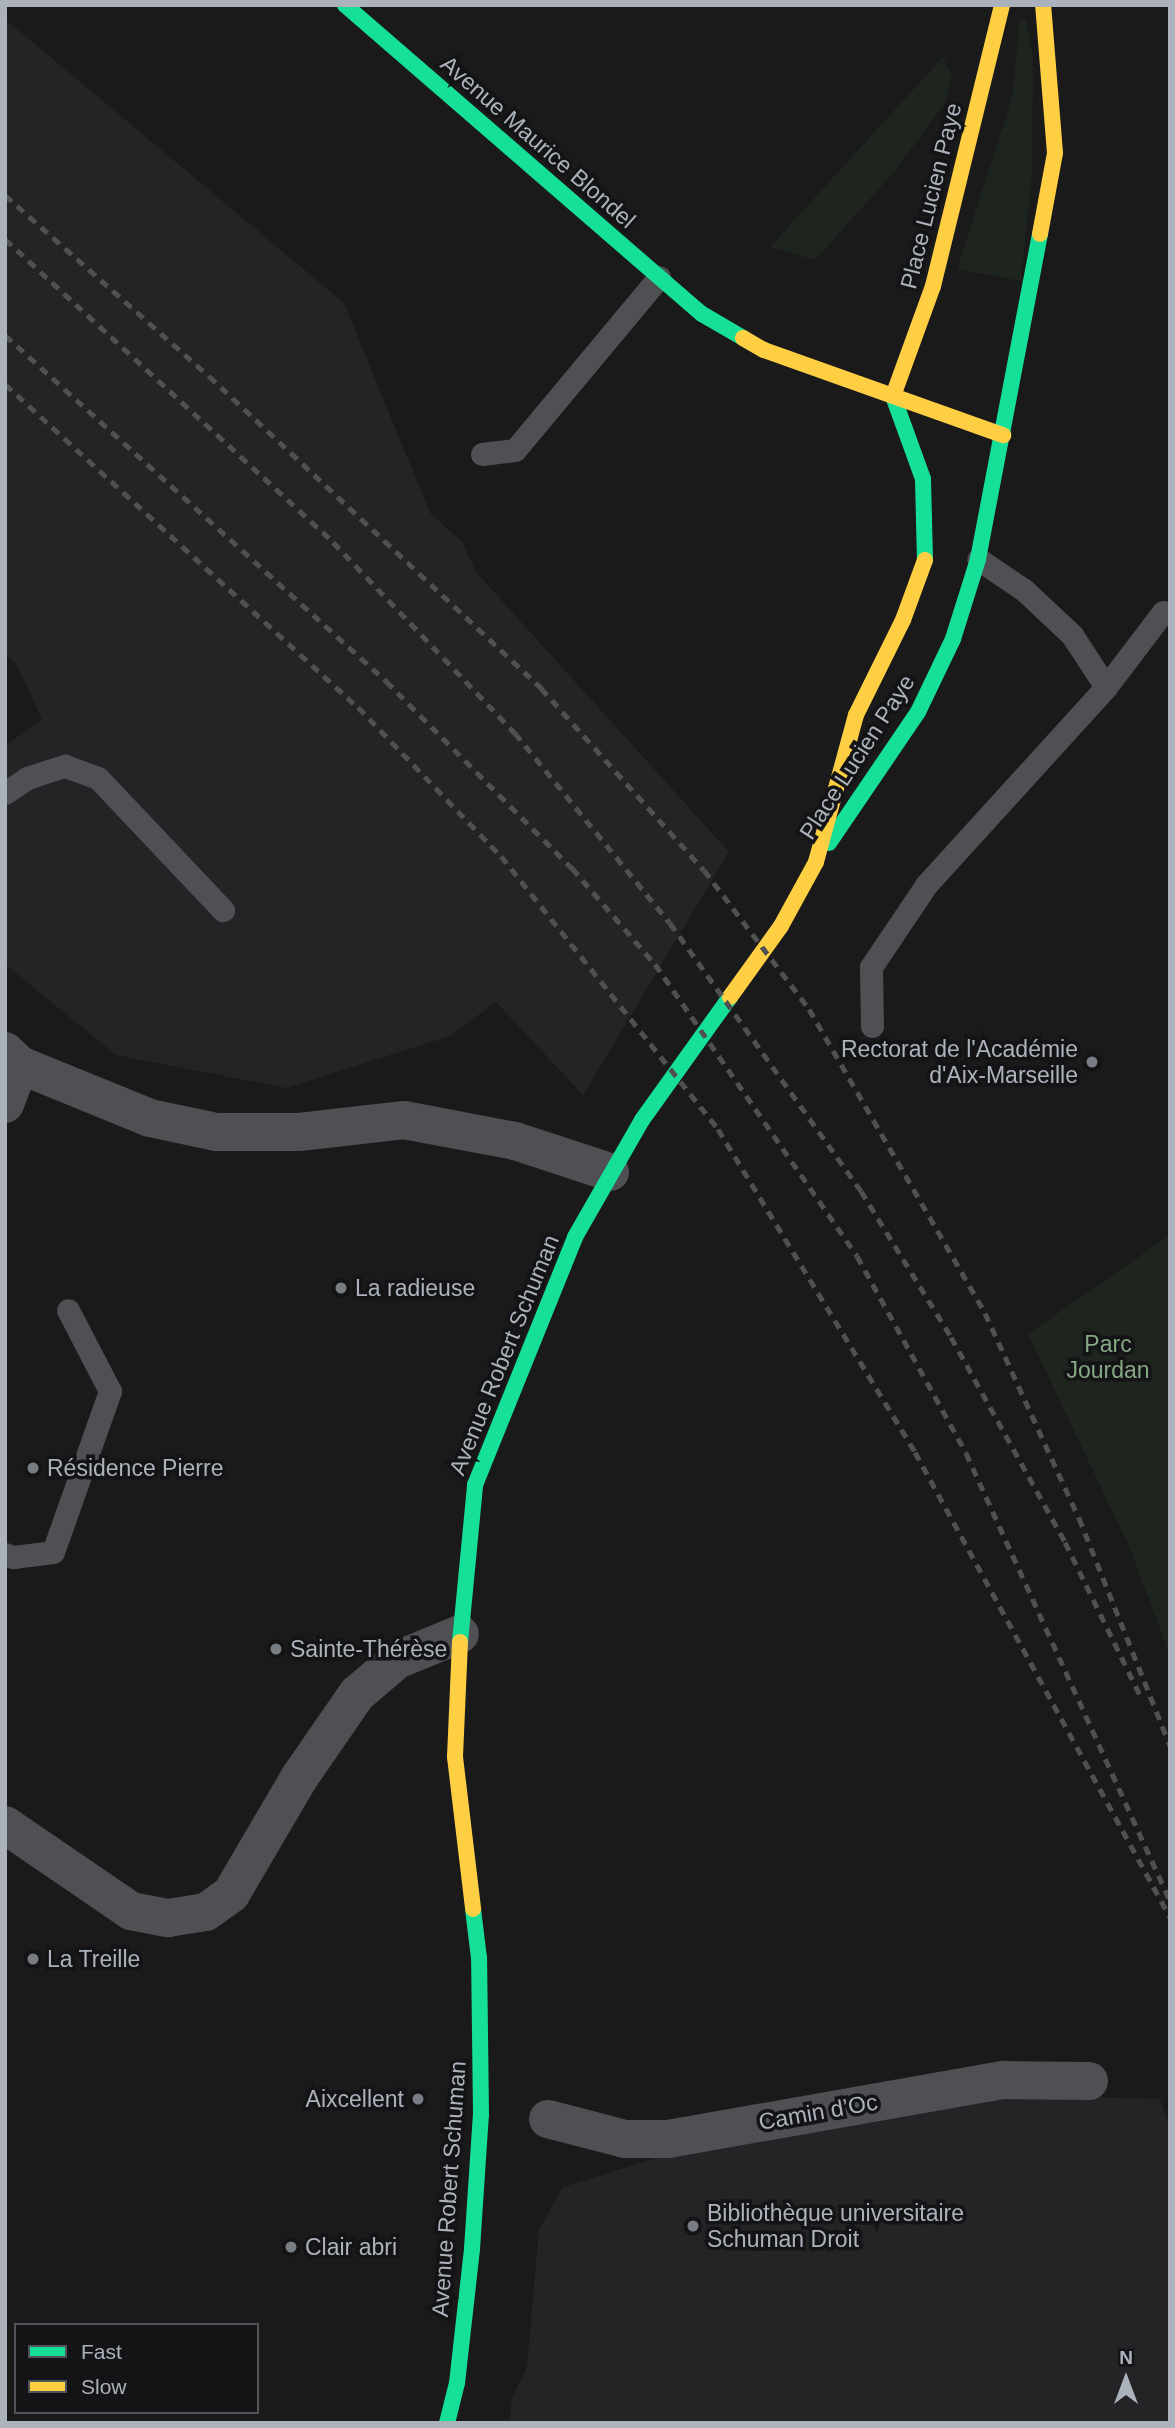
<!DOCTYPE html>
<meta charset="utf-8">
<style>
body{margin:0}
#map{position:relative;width:1175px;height:2428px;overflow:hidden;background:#1a1a1b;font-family:Helvetica,sans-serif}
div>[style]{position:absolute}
.built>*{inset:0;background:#242427}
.green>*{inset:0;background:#1e251e}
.lane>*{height:23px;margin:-11.5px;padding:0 11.5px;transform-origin:11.5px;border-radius:11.5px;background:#4e5054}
.street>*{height:38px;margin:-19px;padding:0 19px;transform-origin:19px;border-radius:19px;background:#4e5054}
.fast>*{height:16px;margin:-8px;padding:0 8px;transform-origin:8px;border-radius:8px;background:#16e098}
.slow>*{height:16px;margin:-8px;padding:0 8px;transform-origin:8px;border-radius:8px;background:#ffcf43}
.rail>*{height:5px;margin-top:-2.5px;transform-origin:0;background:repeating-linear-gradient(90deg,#4e5052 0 9px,transparent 0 16px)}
.dots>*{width:19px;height:19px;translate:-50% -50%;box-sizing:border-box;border:4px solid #141417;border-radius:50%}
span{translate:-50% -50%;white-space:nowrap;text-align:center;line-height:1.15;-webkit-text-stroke:7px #141417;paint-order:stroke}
.street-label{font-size:23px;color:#abb2bb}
.poi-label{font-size:23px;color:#abb2bb}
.right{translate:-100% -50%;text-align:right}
.left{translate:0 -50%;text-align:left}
.park-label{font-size:23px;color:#85a782}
.frame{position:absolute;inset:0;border:7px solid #abb2bb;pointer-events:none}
.legend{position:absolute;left:14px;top:2323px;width:245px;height:91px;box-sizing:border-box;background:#141417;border:2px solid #505359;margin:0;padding:9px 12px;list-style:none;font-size:21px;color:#abb2bb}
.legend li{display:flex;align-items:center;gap:14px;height:35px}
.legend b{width:35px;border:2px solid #505359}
.north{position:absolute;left:1091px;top:2344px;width:70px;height:70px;-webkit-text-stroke:5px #141417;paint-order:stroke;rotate:0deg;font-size:19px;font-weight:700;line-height:28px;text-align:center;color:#abb2bb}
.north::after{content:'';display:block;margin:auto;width:24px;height:32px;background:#abb2bb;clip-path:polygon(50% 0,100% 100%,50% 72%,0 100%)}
</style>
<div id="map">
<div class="built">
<i style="clip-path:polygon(5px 19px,344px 303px,430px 513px,462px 542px,476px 572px,729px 852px,583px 1095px,496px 1002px,450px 1036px,286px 1088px,116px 1055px,5px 964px,5px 746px,42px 719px,17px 665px,5px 655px)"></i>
<i style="clip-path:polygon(1002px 2088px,1076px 2097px,1160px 2099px,1170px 2129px,1170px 2423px,509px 2423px,512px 2398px,527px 2367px,539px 2229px,563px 2187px,779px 2120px)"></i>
</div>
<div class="green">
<i style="clip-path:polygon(1020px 19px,1026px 19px,1033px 60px,1032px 174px,1021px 281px,957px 269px,1012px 98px)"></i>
<i style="clip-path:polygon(943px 57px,952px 76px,946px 102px,895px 171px,815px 260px,770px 247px)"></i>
<i style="clip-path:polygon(1170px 1235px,1170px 1655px,1128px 1544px,1028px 1334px)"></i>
</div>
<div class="lane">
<i style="left:482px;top:454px;width:33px;rotate:-7deg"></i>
<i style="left:515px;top:450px;width:225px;rotate:-50.2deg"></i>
<i style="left:1106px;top:687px;width:94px;rotate:-52.8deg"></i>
<i style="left:5px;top:793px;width:27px;rotate:-34deg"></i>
<i style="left:27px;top:778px;width:40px;rotate:-18deg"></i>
<i style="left:65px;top:766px;width:35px;rotate:20deg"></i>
<i style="left:98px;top:778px;width:182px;rotate:46.6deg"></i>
<i style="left:872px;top:1026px;width:59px;rotate:-91deg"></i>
<i style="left:871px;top:967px;width:99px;rotate:-56.1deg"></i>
<i style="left:926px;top:885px;width:268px;rotate:-47.7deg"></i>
<i style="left:1106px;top:687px;width:62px;rotate:-123.2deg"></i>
<i style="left:1072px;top:635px;width:66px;rotate:-136.8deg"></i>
<i style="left:1024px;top:590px;width:55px;rotate:-146deg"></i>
<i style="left:5px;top:1554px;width:9px;rotate:21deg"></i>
<i style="left:13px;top:1557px;width:40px;rotate:-7.1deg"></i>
<i style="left:53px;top:1552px;width:171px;rotate:-70.5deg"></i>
<i style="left:110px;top:1391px;width:91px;rotate:-117.4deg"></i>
</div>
<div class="street">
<i style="left:5px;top:1051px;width:21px;rotate:43deg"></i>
<i style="left:20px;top:1065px;width:140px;rotate:22.2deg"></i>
<i style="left:150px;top:1118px;width:67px;rotate:12deg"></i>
<i style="left:216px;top:1132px;width:83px"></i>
<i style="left:299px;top:1132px;width:106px;rotate:-6.5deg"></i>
<i style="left:404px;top:1120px;width:113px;rotate:10.7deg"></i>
<i style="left:515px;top:1141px;width:100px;rotate:18.1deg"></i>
<i style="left:5px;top:1104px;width:42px;rotate:-69deg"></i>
<i style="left:5px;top:1825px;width:153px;rotate:34.3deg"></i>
<i style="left:131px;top:1911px;width:38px;rotate:11deg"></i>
<i style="left:168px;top:1918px;width:38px;rotate:-9deg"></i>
<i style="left:206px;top:1912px;width:31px;rotate:-36deg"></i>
<i style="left:231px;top:1894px;width:134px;rotate:-59.6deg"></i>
<i style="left:299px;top:1778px;width:102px;rotate:-55.4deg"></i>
<i style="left:357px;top:1694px;width:52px;rotate:-40.4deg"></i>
<i style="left:397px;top:1660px;width:68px;rotate:-22.4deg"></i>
<i style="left:548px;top:2119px;width:80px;rotate:14.6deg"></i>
<i style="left:625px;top:2139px;width:43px"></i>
<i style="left:668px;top:2139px;width:341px;rotate:-10deg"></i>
<i style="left:1004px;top:2080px;width:85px;rotate:0.7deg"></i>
</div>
<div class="fast">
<i style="left:345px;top:5px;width:472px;rotate:40.9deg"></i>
<i style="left:702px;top:314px;width:48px;rotate:30.3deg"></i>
<i style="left:893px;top:396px;width:88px;rotate:70.1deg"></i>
<i style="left:923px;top:479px;width:81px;rotate:88.6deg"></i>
<i style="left:829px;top:843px;width:158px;rotate:-55.8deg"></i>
<i style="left:918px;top:712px;width:81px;rotate:-64.4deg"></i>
<i style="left:953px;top:639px;width:84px;rotate:-72.6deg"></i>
<i style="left:978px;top:559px;width:331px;rotate:-79.2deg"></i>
<i style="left:460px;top:1642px;width:158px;rotate:-84.5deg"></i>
<i style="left:475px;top:1485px;width:267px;rotate:-68deg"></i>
<i style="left:575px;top:1237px;width:135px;rotate:-60.2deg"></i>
<i style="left:642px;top:1120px;width:151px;rotate:-54.4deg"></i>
<i style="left:447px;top:2423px;width:41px;rotate:-76deg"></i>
<i style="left:457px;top:2383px;width:135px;rotate:-83.6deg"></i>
<i style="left:472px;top:2249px;width:134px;rotate:-86.2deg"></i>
<i style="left:481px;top:2115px;width:157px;rotate:-90.7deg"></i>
<i style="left:479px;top:1958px;width:49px;rotate:-97deg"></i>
</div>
<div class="slow">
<i style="left:1040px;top:234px;width:82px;rotate:-79.5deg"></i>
<i style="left:1055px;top:153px;width:148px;rotate:-94.6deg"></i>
<i style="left:743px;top:338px;width:24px;rotate:30deg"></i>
<i style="left:764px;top:350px;width:254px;rotate:19.6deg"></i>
<i style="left:893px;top:396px;width:117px;rotate:-70deg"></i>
<i style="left:933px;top:286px;width:289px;rotate:-76.2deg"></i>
<i style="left:730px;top:997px;width:87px;rotate:-54.3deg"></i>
<i style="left:781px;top:926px;width:73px;rotate:-61.3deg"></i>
<i style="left:816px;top:862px;width:152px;rotate:-74.8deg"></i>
<i style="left:856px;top:715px;width:106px;rotate:-63.7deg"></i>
<i style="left:903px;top:620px;width:64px;rotate:-69.9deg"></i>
<i style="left:460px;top:1642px;width:115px;rotate:92.5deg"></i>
<i style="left:455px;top:1757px;width:153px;rotate:83.2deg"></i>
</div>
<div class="rail">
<i style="left:5px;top:195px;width:273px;rotate:41.6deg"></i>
<i style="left:209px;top:376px;width:456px;rotate:43.2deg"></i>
<i style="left:541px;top:688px;width:244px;rotate:48.2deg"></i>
<i style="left:704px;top:870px;width:174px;rotate:52.9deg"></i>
<i style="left:809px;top:1009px;width:351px;rotate:59.9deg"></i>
<i style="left:985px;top:1313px;width:226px;rotate:65.4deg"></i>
<i style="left:1079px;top:1518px;width:245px;rotate:68.2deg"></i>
<i style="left:5px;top:239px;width:447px;rotate:42.7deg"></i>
<i style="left:333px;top:542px;width:264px;rotate:46.4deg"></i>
<i style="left:515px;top:733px;width:245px;rotate:50.8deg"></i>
<i style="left:670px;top:923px;width:329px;rotate:54.5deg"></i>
<i style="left:861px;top:1191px;width:172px;rotate:58.3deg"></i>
<i style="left:951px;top:1337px;width:235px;rotate:60.9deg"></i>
<i style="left:1065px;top:1542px;width:175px;rotate:63.9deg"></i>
<i style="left:5px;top:335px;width:515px;rotate:42.24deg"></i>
<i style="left:386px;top:681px;width:264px;rotate:45.2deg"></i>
<i style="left:572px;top:868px;width:127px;rotate:49.2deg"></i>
<i style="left:655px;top:964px;width:355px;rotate:55.3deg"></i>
<i style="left:857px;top:1256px;width:225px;rotate:61deg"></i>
<i style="left:966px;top:1453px;width:492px;rotate:65.5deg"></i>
<i style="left:5px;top:384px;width:478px;rotate:42.5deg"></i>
<i style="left:358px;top:707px;width:207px;rotate:46.2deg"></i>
<i style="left:501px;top:856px;width:349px;rotate:51.5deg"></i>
<i style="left:718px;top:1129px;width:378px;rotate:58.6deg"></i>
<i style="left:915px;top:1452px;width:530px;rotate:61.26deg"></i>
</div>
<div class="dots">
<i style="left:1092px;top:1062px;background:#787d83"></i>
<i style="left:341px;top:1288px;background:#787d83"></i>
<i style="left:33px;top:1468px;background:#787d83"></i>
<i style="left:276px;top:1649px;background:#787d83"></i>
<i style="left:33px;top:1959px;background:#787d83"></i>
<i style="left:418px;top:2099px;background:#787d83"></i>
<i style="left:693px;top:2226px;background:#787d83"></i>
<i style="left:291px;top:2247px;background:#787d83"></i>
</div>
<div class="street-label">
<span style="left:538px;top:142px;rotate:41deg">Avenue Maurice Blondel</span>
<span style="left:931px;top:196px;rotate:-76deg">Place Lucien Paye</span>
<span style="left:857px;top:757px;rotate:-57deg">Place Lucien Paye</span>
<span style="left:504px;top:1355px;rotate:-68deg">Avenue Robert Schuman</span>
<span style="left:818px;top:2112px;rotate:-10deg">Camin d’Oc</span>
<span style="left:449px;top:2189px;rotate:-86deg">Avenue Robert Schuman</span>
</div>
<div class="poi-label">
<span class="right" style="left:1078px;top:1062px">Rectorat de l'Académie<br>d'Aix-Marseille</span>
<span class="left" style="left:355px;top:1288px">La radieuse</span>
<span class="left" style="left:47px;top:1468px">Résidence Pierre</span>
<span class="left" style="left:290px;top:1649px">Sainte-Thérèse</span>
<span class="left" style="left:47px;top:1959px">La Treille</span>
<span class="right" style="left:404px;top:2099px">Aixcellent</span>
<span class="left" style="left:707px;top:2226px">Bibliothèque universitaire<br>Schuman Droit</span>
<span class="left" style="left:305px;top:2247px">Clair abri</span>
</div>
<div class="park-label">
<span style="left:1108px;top:1357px">Parc<br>Jourdan</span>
</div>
<div class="frame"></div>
<ul class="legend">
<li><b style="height:9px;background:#16e098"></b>Fast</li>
<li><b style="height:9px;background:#ffcf43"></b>Slow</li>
</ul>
<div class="north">N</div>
</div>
